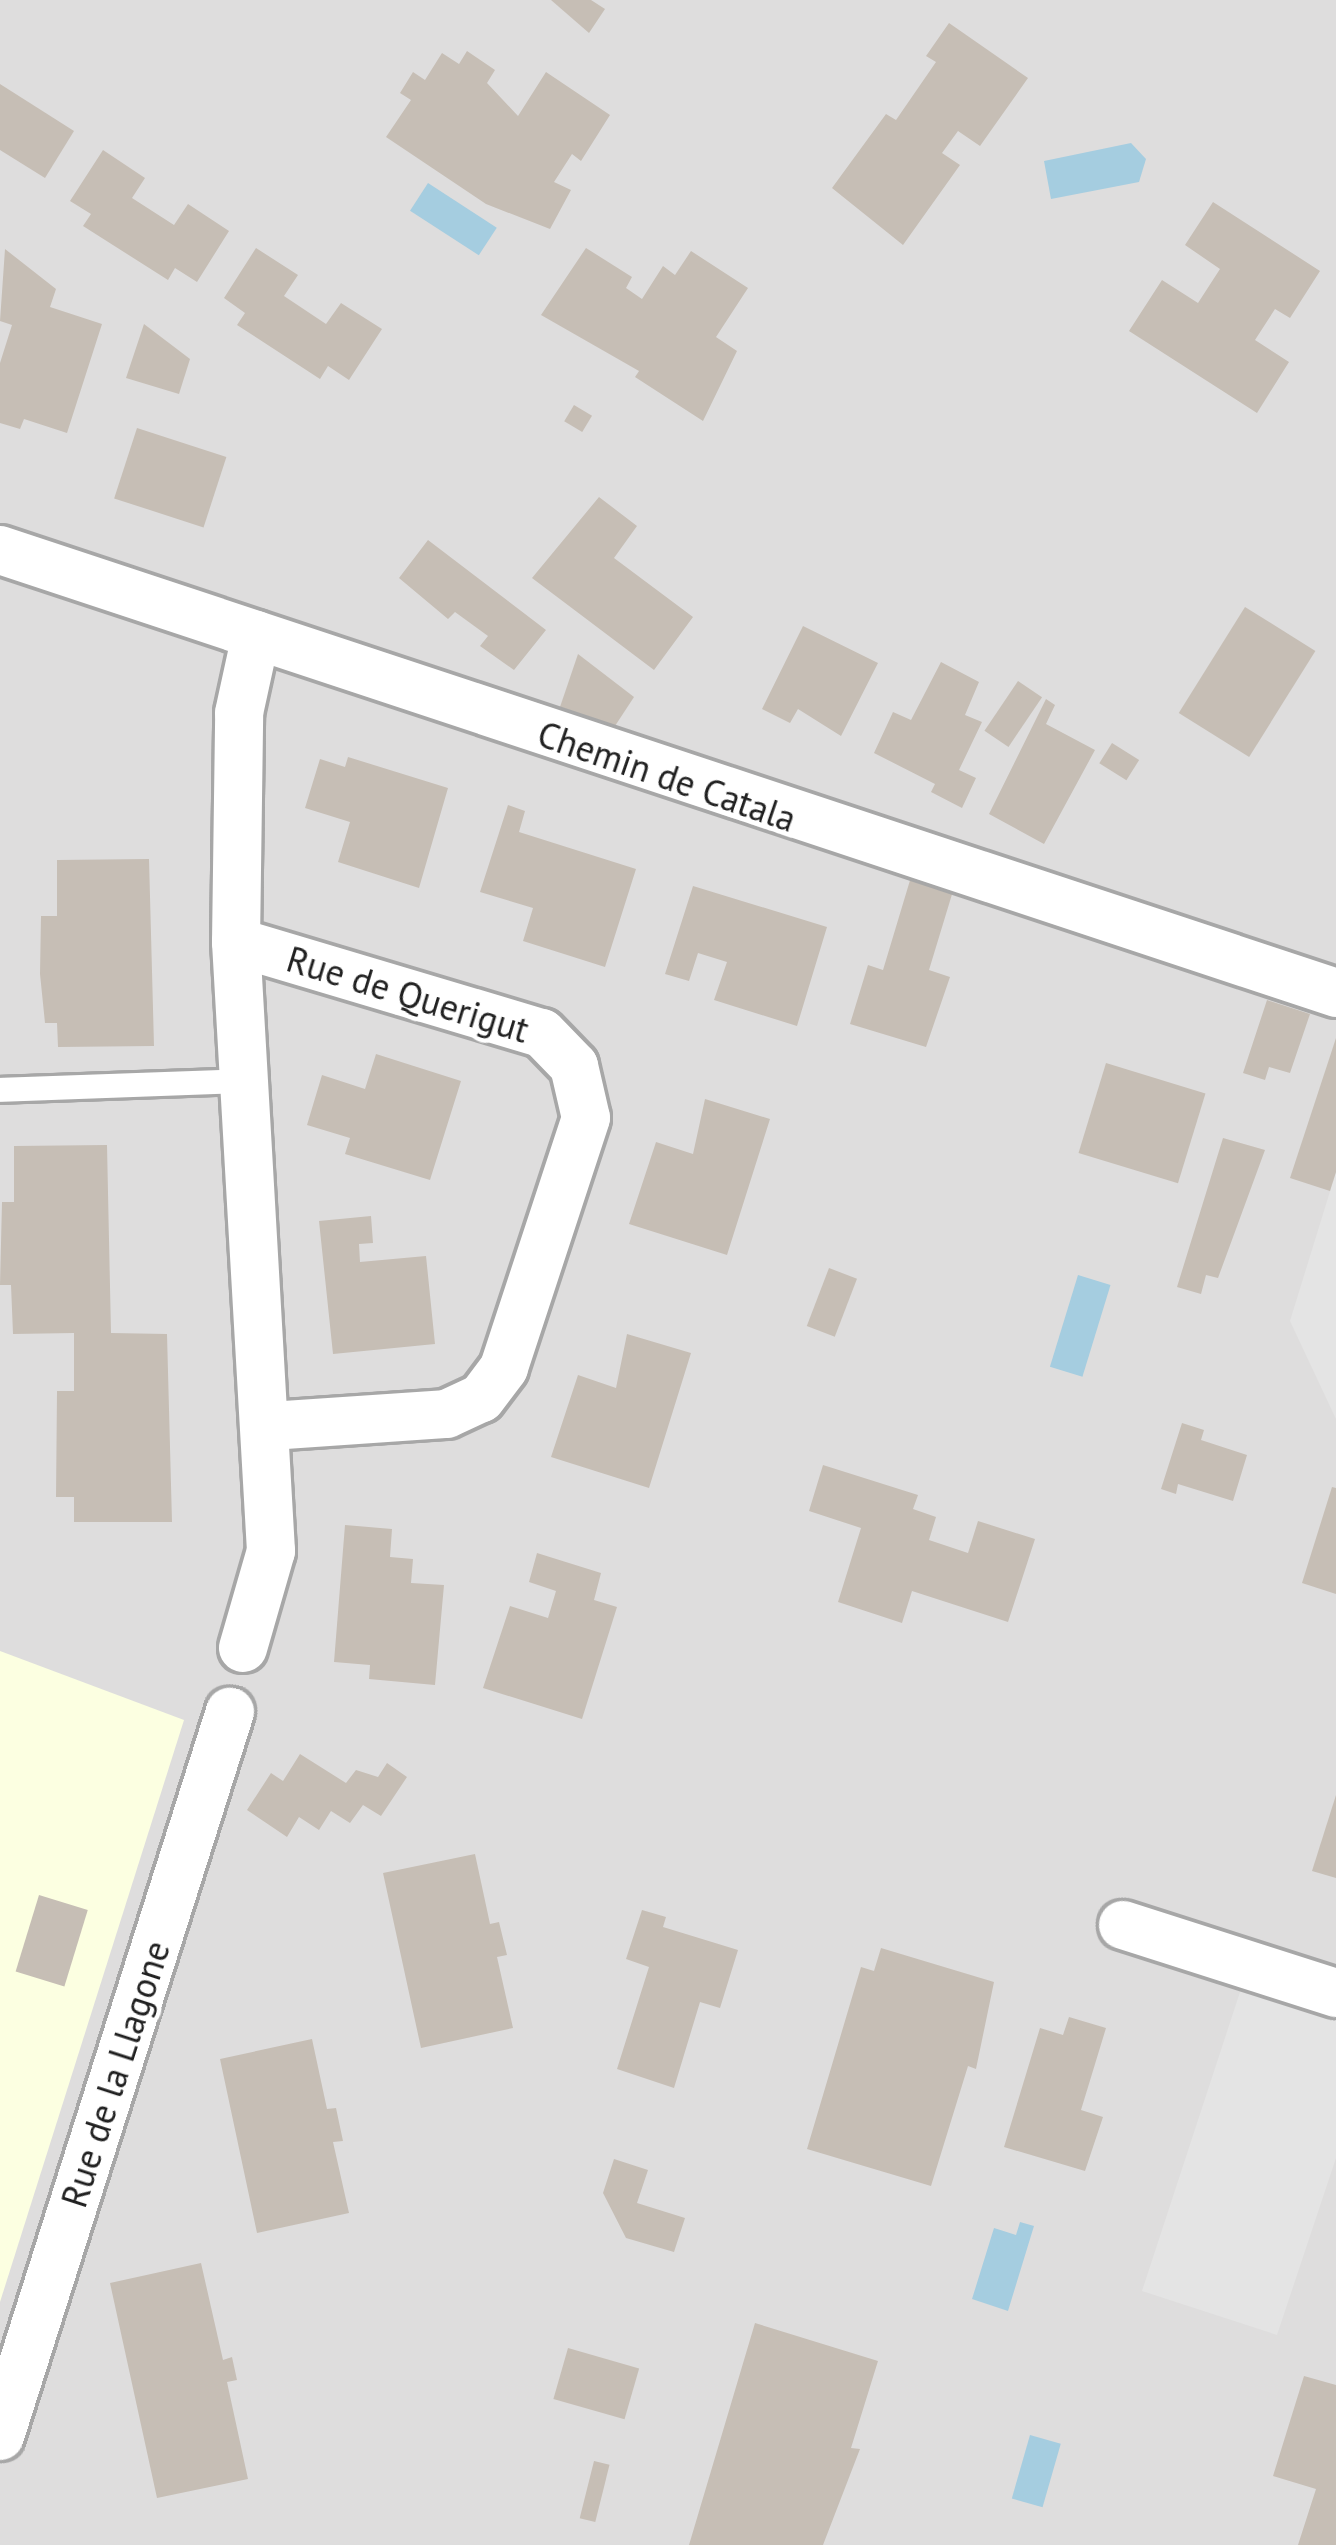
<!DOCTYPE html>
<style>
body{margin:0}
#map{position:relative;width:1336px;height:2545px;overflow:hidden;background:#f1eee6;font-family:"PT Sans",sans-serif}
div>[style]{position:absolute}
.residential>*{inset:0;background:#dedddd;transform-origin:0 0}
.education>*{inset:0;background:#fcffe1}
.parking>*{inset:0;background:#e4e4e4}
.water>*{inset:0;background:#a5cde0;transform-origin:0 0}
.building>*{inset:0;background:#c6beb5;transform-origin:0 0}
.roads{filter:drop-shadow(3px 0 #a7a7a7) drop-shadow(-3px 0 #a7a7a7) drop-shadow(0 3px #a7a7a7) drop-shadow(0 -3px #a7a7a7)}
.service>*{height:24px;margin:-12px;padding:0 12px;transform-origin:12px;border-radius:12px;background:#fff}
.minor>*{height:48px;margin:-24px;padding:0 24px;transform-origin:24px;border-radius:24px;background:#fff}
span{translate:-50% -50%;white-space:nowrap;text-align:center;line-height:1.15;-webkit-text-stroke:9px #fff;paint-order:stroke}
.street-label{font-size:36px;color:#202020}
</style>
<div id="map">
<div class="residential">
<i style="left:0;top:0;width:1336px;height:2545px"></i>
</div>
<div class="education">
<i style="clip-path:polygon(0 1651px,184px 1720px,0 2302px)"></i>
</div>
<div class="parking">
<i style="clip-path:polygon(1336px 1172px,1336px 1419px,1290px 1321px)"></i>
<i style="clip-path:polygon(1241px 1989px,1336px 2020px,1336px 2158px,1277px 2335px,1142px 2291px)"></i>
</div>
<div class="water">
<i style="clip-path:polygon(1131px 143px,1146px 159px,1139px 182px,1051px 199px,1044px 161px)"></i>
<i style="left:428px;top:183px;width:82px;height:33px;rotate:33deg"></i>
<i style="left:1078px;top:1275px;width:34px;height:96px;rotate:17deg"></i>
<i style="clip-path:polygon(1020px 2222px,1034px 2226px,1008px 2311px,972px 2299px,994px 2228px,1016px 2235px)"></i>
<i style="left:1030px;top:2435px;width:32px;height:66px;rotate:16deg"></i>
</div>
<div class="building">
<i style="clip-path:polygon(551px 0,591px 0,605px 9px,589px 33px)"></i>
<i style="clip-path:polygon(949px 23px,1028px 78px,980px 146px,958px 131px,942px 153px,960px 165px,903px 245px,832px 188px,886px 114px,896px 120px,936px 62px,926px 56px)"></i>
<i style="clip-path:polygon(467px 51px,495px 70px,487px 83px,518px 116px,546px 72px,610px 115px,581px 161px,572px 154px,554px 182px,571px 190px,550px 229px,486px 204px,386px 137px,411px 100px,400px 93px,413px 72px,425px 80px,442px 53px,459px 64px)"></i>
<i style="clip-path:polygon(0 84px,74px 131px,45px 178px,0 150px)"></i>
<i style="clip-path:polygon(103px 150px,145px 178px,132px 198px,174px 225px,188px 204px,229px 231px,197px 282px,175px 268px,168px 280px,83px 226px,91px 214px,70px 201px)"></i>
<i style="clip-path:polygon(1213px 202px,1320px 271px,1290px 318px,1275px 309px,1255px 340px,1289px 362px,1257px 413px,1129px 331px,1162px 280px,1198px 303px,1220px 269px,1185px 245px)"></i>
<i style="clip-path:polygon(256px 248px,298px 275px,284px 296px,326px 324px,341px 303px,382px 329px,349px 380px,328px 366px,320px 379px,237px 325px,245px 313px,224px 298px)"></i>
<i style="clip-path:polygon(586px 248px,632px 277px,626px 288px,642px 299px,663px 266px,675px 275px,691px 251px,748px 288px,716px 337px,737px 351px,703px 421px,635px 377px,639px 371px,541px 315px)"></i>
<i style="clip-path:polygon(5px 249px,56px 289px,50px 307px,102px 324px,67px 433px,24px 419px,20px 429px,0 423px,0 363px,12px 325px,0 321px)"></i>
<i style="clip-path:polygon(144px 324px,190px 359px,179px 394px,126px 378px)"></i>
<i style="left:574px;top:405px;width:21px;height:19px;rotate:31deg"></i>
<i style="left:137px;top:428px;width:94px;height:74px;rotate:18deg"></i>
<i style="clip-path:polygon(599px 497px,637px 526px,614px 558px,693px 617px,654px 670px,532px 578px)"></i>
<i style="clip-path:polygon(428px 540px,546px 630px,514px 670px,480px 646px,488px 636px,455px 612px,448px 619px,399px 578px)"></i>
<i style="left:1245px;top:607px;width:83px;height:125px;rotate:32deg"></i>
<i style="clip-path:polygon(803px 626px,878px 663px,841px 736px,798px 709px,790px 723px,762px 709px)"></i>
<i style="clip-path:polygon(578px 654px,634px 697px,615px 726px,560px 707px)"></i>
<i style="clip-path:polygon(941px 662px,979px 682px,965px 715px,982px 722px,959px 770px,976px 778px,962px 808px,931px 792px,935px 784px,874px 753px,893px 712px,911px 720px)"></i>
<i style="left:1018px;top:681px;width:29px;height:60px;rotate:34deg"></i>
<i style="clip-path:polygon(1046px 699px,1055px 705px,1046px 724px,1095px 750px,1044px 844px,989px 814px)"></i>
<i style="left:1112px;top:743px;width:32px;height:24px;rotate:32deg"></i>
<i style="clip-path:polygon(348px 757px,448px 788px,419px 888px,338px 862px,350px 822px,305px 808px,320px 759px,345px 767px)"></i>
<i style="clip-path:polygon(508px 805px,525px 811px,519px 832px,636px 869px,605px 967px,523px 941px,533px 908px,480px 892px)"></i>
<i style="clip-path:polygon(149px 859px,154px 1046px,58px 1047px,57px 1023px,45px 1023px,40px 974px,41px 916px,57px 916px,57px 860px)"></i>
<i style="clip-path:polygon(911px 877px,953px 891px,929px 970px,950px 977px,926px 1047px,850px 1024px,868px 965px,883px 970px)"></i>
<i style="clip-path:polygon(693px 886px,827px 927px,797px 1026px,714px 1000px,727px 962px,698px 953px,689px 981px,665px 974px)"></i>
<i style="clip-path:polygon(1267px 1000px,1310px 1014px,1290px 1073px,1269px 1067px,1265px 1080px,1243px 1073px)"></i>
<i style="clip-path:polygon(1336px 1038px,1336px 1172px,1330px 1191px,1290px 1178px)"></i>
<i style="clip-path:polygon(376px 1054px,461px 1081px,430px 1180px,345px 1154px,350px 1138px,307px 1125px,322px 1075px,365px 1089px)"></i>
<i style="left:1106px;top:1063px;width:104px;height:94px;rotate:17deg"></i>
<i style="clip-path:polygon(705px 1099px,770px 1119px,727px 1255px,629px 1224px,656px 1142px,693px 1154px)"></i>
<i style="clip-path:polygon(1223px 1138px,1265px 1150px,1218px 1278px,1206px 1275px,1201px 1294px,1177px 1287px)"></i>
<i style="clip-path:polygon(107px 1145px,111px 1333px,167px 1334px,172px 1522px,74px 1522px,74px 1497px,56px 1497px,57px 1391px,74px 1391px,74px 1333px,13px 1334px,11px 1285px,0 1285px,2px 1202px,14px 1202px,14px 1146px)"></i>
<i style="clip-path:polygon(371px 1216px,373px 1243px,359px 1244px,360px 1262px,426px 1256px,435px 1344px,333px 1354px,319px 1221px)"></i>
<i style="left:829px;top:1268px;width:30px;height:62px;rotate:21deg"></i>
<i style="clip-path:polygon(627px 1334px,691px 1353px,649px 1488px,551px 1457px,578px 1375px,616px 1388px)"></i>
<i style="clip-path:polygon(1182px 1423px,1204px 1430px,1201px 1440px,1247px 1455px,1233px 1501px,1178px 1484px,1176px 1494px,1161px 1489px)"></i>
<i style="clip-path:polygon(823px 1465px,918px 1495px,913px 1509px,936px 1517px,929px 1540px,968px 1553px,978px 1521px,1035px 1539px,1008px 1622px,912px 1591px,902px 1623px,838px 1602px,861px 1528px,809px 1511px)"></i>
<i style="clip-path:polygon(1332px 1487px,1336px 1488px,1336px 1594px,1302px 1583px)"></i>
<i style="clip-path:polygon(345px 1525px,392px 1529px,390px 1557px,413px 1559px,411px 1583px,444px 1585px,435px 1685px,369px 1679px,370px 1665px,334px 1662px)"></i>
<i style="clip-path:polygon(537px 1553px,601px 1573px,594px 1600px,617px 1607px,582px 1719px,483px 1688px,510px 1606px,548px 1618px,556px 1591px,529px 1582px)"></i>
<i style="clip-path:polygon(300px 1754px,346px 1783px,356px 1770px,378px 1777px,387px 1763px,407px 1777px,381px 1816px,363px 1805px,350px 1823px,331px 1811px,319px 1830px,299px 1817px,287px 1837px,247px 1810px,271px 1773px,283px 1781px)"></i>
<i style="clip-path:polygon(1336px 1795px,1336px 1878px,1312px 1871px)"></i>
<i style="clip-path:polygon(475px 1854px,490px 1924px,499px 1922px,507px 1955px,497px 1957px,513px 2028px,421px 2048px,383px 1873px)"></i>
<i style="left:39px;top:1895px;width:51px;height:80px;rotate:17deg"></i>
<i style="clip-path:polygon(642px 1910px,666px 1917px,663px 1927px,738px 1950px,720px 2008px,700px 2002px,674px 2088px,617px 2069px,649px 1967px,626px 1959px)"></i>
<i style="clip-path:polygon(881px 1948px,994px 1982px,976px 2069px,968px 2066px,931px 2186px,807px 2149px,861px 1967px,874px 1971px)"></i>
<i style="clip-path:polygon(1069px 2017px,1106px 2028px,1081px 2110px,1103px 2117px,1085px 2171px,1004px 2147px,1040px 2028px,1063px 2035px)"></i>
<i style="clip-path:polygon(312px 2039px,327px 2109px,336px 2108px,343px 2141px,333px 2142px,349px 2213px,257px 2233px,220px 2059px)"></i>
<i style="clip-path:polygon(614px 2159px,648px 2170px,637px 2203px,685px 2218px,674px 2252px,626px 2238px,603px 2193px)"></i>
<i style="clip-path:polygon(201px 2263px,223px 2360px,232px 2357px,237px 2380px,227px 2382px,248px 2479px,157px 2498px,110px 2283px)"></i>
<i style="clip-path:polygon(755px 2323px,878px 2361px,851px 2448px,860px 2449px,823px 2545px,689px 2545px)"></i>
<i style="left:568px;top:2348px;width:74px;height:53px;rotate:16deg"></i>
<i style="clip-path:polygon(1304px 2376px,1336px 2385px,1336px 2545px,1298px 2545px,1316px 2489px,1273px 2476px)"></i>
<i style="left:594px;top:2461px;width:16px;height:59px;rotate:14deg"></i>
</div>
<div class="roads">
<div class="service">
<i style="left:0;top:1090px;width:244px;rotate:-2.1deg"></i>
</div>
<div class="minor">
<i style="left:0;top:550px;width:1408px;rotate:18.34deg"></i>
<i style="left:236px;top:942px;width:319px;rotate:16.6deg"></i>
<i style="left:542px;top:1033px;width:46px;rotate:45.9deg"></i>
<i style="left:574px;top:1066px;width:53px;rotate:77deg"></i>
<i style="left:586px;top:1118px;width:263px;rotate:108.2deg"></i>
<i style="left:504px;top:1368px;width:38px;rotate:127deg"></i>
<i style="left:481px;top:1398px;width:38px;rotate:155deg"></i>
<i style="left:446px;top:1414px;width:178px;rotate:176.1deg"></i>
<i style="left:243px;top:1648px;width:101px;rotate:-73.9deg"></i>
<i style="left:271px;top:1551px;width:610px;rotate:-93.29deg"></i>
<i style="left:236px;top:942px;width:229px;rotate:-89.2deg"></i>
<i style="left:239px;top:713px;width:80px;rotate:-77.7deg"></i>
<i style="left:1123px;top:1925px;width:224px;rotate:17.7deg"></i>
<i style="left:0;top:2436px;width:760px;rotate:-72.38deg"></i>
</div>
</div>
<div class="street-label">
<span style="left:667px;top:776px;rotate:19deg">Chemin de Catala</span>
<span style="left:408px;top:994px;rotate:17deg">Rue de Querigut</span>
<span style="left:115px;top:2074px;rotate:-72deg">Rue de la Llagone</span>
</div>
</div>
